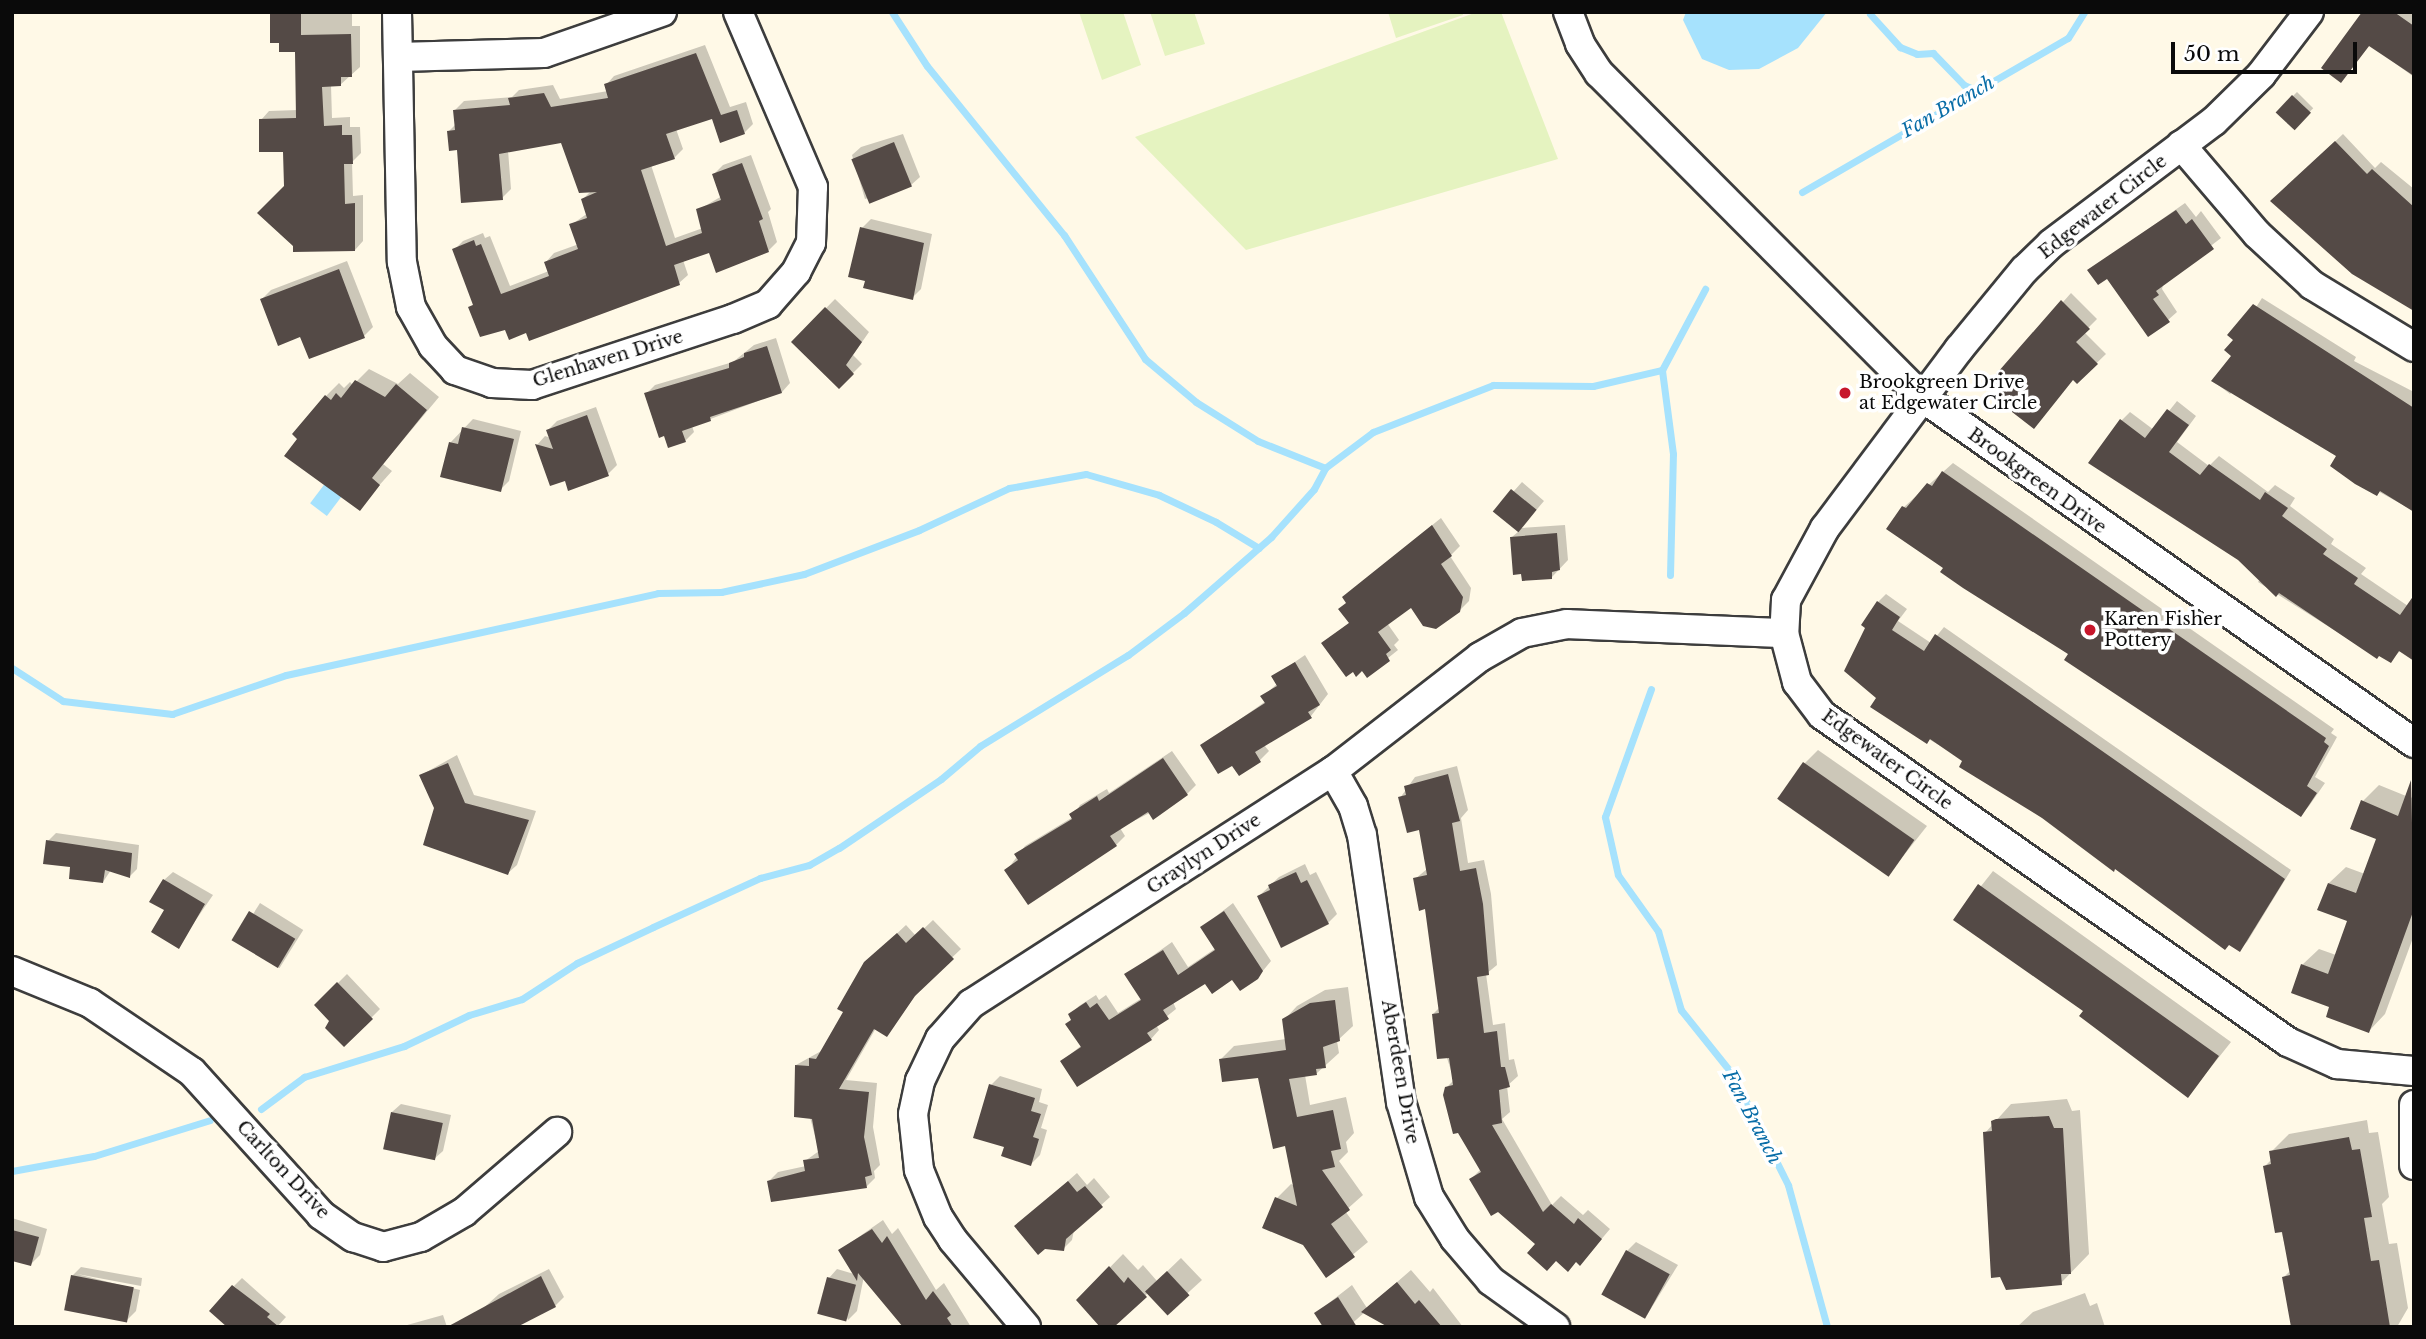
<!DOCTYPE html>
<style>
body{margin:0}
#map{position:relative;width:2426px;height:1339px;overflow:hidden;background:#fff9e7;font-family:"Libre Baskerville",serif}
div>[style]{position:absolute}
.pitch>*{inset:0;background:#e5f3c0}
.water>*{inset:0;background:#a6e2fd;transform-origin:0 0}
.shadow>*{inset:0;background:#0003;transform-origin:0 0}
.stream>*{height:7px;margin:-3.5px;padding:0 3.5px;transform-origin:3.5px;border-radius:3.5px;background:#a6e2fd}
.building>*{inset:0;background:#544a46;transform-origin:0 0}
.roads{filter:drop-shadow(2px 0 #3d3d3d) drop-shadow(-2px 0 #3d3d3d) drop-shadow(0 2px #3d3d3d) drop-shadow(0 -2px #3d3d3d)}
.minor>*{height:28px;margin:-14px;padding:0 14px;transform-origin:14px;border-radius:14px;background:#fff}
.dots>*{width:19px;height:19px;translate:-50% -50%;box-sizing:border-box;border:4px solid #fff;border-radius:50%}
span{translate:-50% -50%;white-space:nowrap;text-align:center;line-height:1.15;-webkit-text-stroke:7px #fff;paint-order:stroke}
.street-label{font-size:18px;color:#0a0a0a}
.poi-label{font-size:18px;color:#0a0a0a}
.left{translate:0 -50%;text-align:left}
.water-label{font-size:19px;color:#096da7;font-style:italic}
.frame{position:absolute;inset:0;border:14px solid #0a0a0a;pointer-events:none}
.scale{position:absolute;left:2171px;top:42px;width:186px;height:32px;box-sizing:border-box;border:4px solid #0a0a0a;border-top:0;padding-left:9px;font-size:21px;line-height:24px;white-space:nowrap;color:#0a0a0a;-webkit-text-stroke:5px #fff;paint-order:stroke}
</style>
<div id="map">
<div class="pitch">
<i style="clip-path:polygon(1079px 12px,1123px 12px,1141px 65px,1102px 80px)"></i>
<i style="clip-path:polygon(1150px 12px,1194px 12px,1205px 44px,1165px 56px)"></i>
<i style="clip-path:polygon(1388px 12px,1462px 12px,1463px 15px,1396px 38px)"></i>
<i style="clip-path:polygon(1477px 12px,1501px 12px,1558px 159px,1246px 250px,1135px 137px)"></i>
</div>
<div class="water">
<i style="clip-path:polygon(1686px 12px,1827px 12px,1798px 48px,1759px 69px,1729px 70px,1702px 59px,1683px 20px)"></i>
<i style="left:339px;top:465px;width:21px;height:48px;rotate:37deg"></i>
</div>
<div class="shadow">
<i style="clip-path:polygon(272px 12px,352px 12px,352px 26px,360px 26px,360px 67px,340px 85px,331px 85px,332px 118px,350px 117px,350px 127px,360px 127px,361px 153px,352px 162px,353px 196px,363px 195px,363px 241px,355px 250px,285px 187px,285px 150px,261px 120px,269px 111px,298px 110px,297px 51px)"></i>
<i style="clip-path:polygon(2366px 12px,2414px 12px,2414px 77px,2370px 45px,2341px 80px)"></i>
<i style="clip-path:polygon(705px 45px,730px 107px,746px 102px,753px 124px,744px 133px,713px 117px,676px 129px,683px 149px,674px 158px,651px 165px,675px 238px,703px 228px,698px 210px,722px 196px,714px 174px,723px 165px,751px 155px,771px 209px,768px 212px,777px 242px,768px 251px,710px 251px,683px 260px,688px 275px,679px 283px,527px 331px,507px 328px,470px 307px,475px 303px,454px 250px,463px 241px,483px 233px,485px 238px,490px 236px,510px 286px,549px 271px,546px 262px,554px 253px,579px 244px,571px 225px,588px 213px,583px 199px,592px 190px,562px 141px,508px 150px,511px 189px,502px 198px,449px 131px,456px 124px,455px 110px,464px 101px,512px 97px,519px 90px,553px 85px,560px 99px,608px 91px,606px 85px,614px 76px)"></i>
<i style="left:2297px;top:92px;width:23px;height:28px;rotate:45deg"></i>
<i style="clip-path:polygon(903px 134px,920px 177px,911px 185px,865px 199px,852px 155px,861px 147px)"></i>
<i style="clip-path:polygon(2343px 134px,2375px 168px,2381px 162px,2414px 189px,2414px 307px,2273px 201px)"></i>
<i style="clip-path:polygon(2185px 203px,2196px 217px,2201px 211px,2221px 238px,2164px 282px,2162px 289px,2177px 312px,2168px 320px,2107px 277px,2090px 270px)"></i>
<i style="clip-path:polygon(871px 219px,932px 234px,921px 289px,912px 298px,867px 280px,862px 228px)"></i>
<i style="clip-path:polygon(347px 261px,373px 327px,364px 336px,301px 335px,262px 299px,271px 290px)"></i>
<i style="clip-path:polygon(2071px 293px,2097px 319px,2084px 332px,2106px 354px,2077px 382px,2074px 379px,2004px 388px,1994px 380px)"></i>
<i style="clip-path:polygon(2262px 298px,2356px 357px,2354px 361px,2414px 392px,2414px 511px,2332px 466px,2338px 455px,2235px 389px,2230px 394px,2213px 381px,2234px 355px,2235px 340px)"></i>
<i style="clip-path:polygon(835px 299px,869px 332px,853px 355px,862px 364px,839px 387px,793px 342px)"></i>
<i style="clip-path:polygon(776px 338px,790px 383px,782px 392px,692px 426px,694px 432px,685px 441px,646px 394px,655px 385px,733px 362px,754px 345px)"></i>
<i style="clip-path:polygon(369px 369px,398px 384px,410px 373px,439px 397px,383px 464px,392px 471px,359px 508px,326px 396px,339px 383px,344px 388px,350px 382px,353px 385px)"></i>
<i style="clip-path:polygon(2177px 401px,2196px 416px,2177px 442px,2209px 466px,2219px 456px,2268px 492px,2275px 485px,2295px 498px,2290px 506px,2334px 539px,2331px 544px,2366px 568px,2361px 574px,2408px 606px,2401px 650px,2390px 661px,2380px 654px,2377px 657px,2258px 582px,2262px 576px,2121px 421px,2130px 412px,2154px 430px)"></i>
<i style="clip-path:polygon(596px 407px,617px 465px,608px 474px,566px 479px,537px 445px,545px 436px,551px 438px,548px 430px,557px 421px)"></i>
<i style="clip-path:polygon(473px 419px,521px 431px,509px 481px,500px 490px,450px 443px)"></i>
<i style="clip-path:polygon(1953px 463px,2334px 729px,2331px 733px,2337px 737px,2315px 777px,2325px 783px,2309px 806px,2301px 815px,1888px 529px,1904px 507px)"></i>
<i style="clip-path:polygon(1522px 482px,1544px 501px,1521px 528px,1565px 525px,1568px 560px,1552px 577px,1512px 537px,1519px 531px,1496px 511px)"></i>
<i style="clip-path:polygon(1441px 518px,1460px 546px,1450px 556px,1471px 588px,1469px 601px,1459px 611px,1412px 606px,1387px 623px,1399px 640px,1394px 645px,1398px 650px,1367px 675px,1324px 643px,1350px 622px,1347px 602px,1353px 589px)"></i>
<i style="clip-path:polygon(1886px 594px,1907px 609px,1898px 621px,1931px 643px,1944px 627px,2291px 870px,2247px 942px,2239px 950px,1964px 760px,1873px 706px,1878px 698px,1878px 602px)"></i>
<i style="clip-path:polygon(1305px 655px,1328px 694px,1311px 716px,1264px 745px,1269px 751px,1260px 760px,1233px 763px,1202px 746px,1266px 701px,1263px 696px,1277px 684px,1273px 677px)"></i>
<i style="clip-path:polygon(1818px 750px,1927px 826px,1889px 874px,1804px 764px)"></i>
<i style="clip-path:polygon(1172px 751px,1196px 785px,1187px 794px,1120px 828px,1125px 836px,1116px 845px,1007px 870px,1025px 846px,1073px 817px,1080px 805px,1107px 789px,1109px 793px)"></i>
<i style="clip-path:polygon(457px 755px,474px 795px,536px 811px,517px 865px,508px 873px,436px 808px,421px 775px)"></i>
<i style="clip-path:polygon(1457px 766px,1468px 810px,1461px 818px,1468px 863px,1484px 860px,1491px 894px,1497px 965px,1486px 974px,1493px 1025px,1505px 1023px,1509px 1060px,1514px 1059px,1518px 1076px,1507px 1086px,1510px 1112px,1502px 1119px,1552px 1205px,1561px 1196px,1583px 1215px,1588px 1210px,1610px 1229px,1588px 1255px,1537px 1244px,1471px 1179px,1480px 1170px,1446px 1088px,1454px 1080px,1433px 1014px,1440px 1007px,1426px 906px,1415px 879px,1427px 869px,1420px 827px,1400px 798px,1415px 777px)"></i>
<i style="clip-path:polygon(2379px 785px,2411px 798px,2414px 795px,2414px 935px,2385px 1014px,2369px 1031px,2332px 1006px,2302px 965px,2319px 949px,2336px 955px,2349px 920px,2329px 883px,2346px 867px,2365px 874px,2378px 838px,2363px 801px)"></i>
<i style="clip-path:polygon(56px 833px,139px 845px,137px 869px,130px 876px,111px 870px,103px 882px,72px 866px,48px 841px)"></i>
<i style="clip-path:polygon(1305px 864px,1310px 875px,1316px 872px,1337px 914px,1328px 923px,1259px 896px,1279px 877px)"></i>
<i style="clip-path:polygon(1993px 871px,2231px 1042px,2188px 1096px,2085px 1010px,1955px 919px)"></i>
<i style="clip-path:polygon(173px 872px,213px 895px,178px 946px,166px 910px,164px 880px)"></i>
<i style="left:260px;top:903px;width:51px;height:45px;rotate:32deg"></i>
<i style="clip-path:polygon(1233px 903px,1271px 961px,1257px 978px,1206px 982px,1173px 1002px,1176px 1009px,1156px 1025px,1159px 1030px,1151px 1039px,1062px 1061px,1082px 1045px,1070px 1015px,1079px 1006px,1096px 995px,1099px 1000px,1106px 995px,1118px 1013px,1142px 998px,1127px 974px,1172px 942px,1188px 967px,1216px 948px,1202px 927px)"></i>
<i style="clip-path:polygon(933px 920px,961px 949px,922px 986px,887px 1035px,876px 1028px,846px 1080px,877px 1083px,873px 1127px,880px 1165px,874px 1171px,875px 1178px,866px 1187px,773px 1201px,769px 1181px,778px 1172px,806px 1166px,805px 1161px,819px 1151px,796px 1065px,823px 1050px,875px 954px,906px 925px,916px 936px)"></i>
<i style="clip-path:polygon(347px 974px,380px 1009px,344px 1045px,331px 1020px,316px 1005px)"></i>
<i style="clip-path:polygon(1348px 987px,1353px 1026px,1337px 1041px,1339px 1053px,1317px 1073px,1305px 1075px,1310px 1105px,1346px 1097px,1354px 1133px,1346px 1142px,1348px 1152px,1339px 1161px,1363px 1195px,1345px 1211px,1368px 1242px,1327px 1276px,1277px 1198px,1291px 1184px,1295px 1186px,1287px 1144px,1260px 1076px,1221px 1059px,1234px 1046px,1286px 1039px,1284px 1020px,1297px 1006px,1325px 990px)"></i>
<i style="clip-path:polygon(1000px 1076px,1042px 1089px,1039px 1102px,1048px 1105px,1041px 1128px,1047px 1130px,1040px 1155px,1031px 1164px,1006px 1146px,991px 1085px)"></i>
<i style="clip-path:polygon(2067px 1099px,2072px 1111px,2080px 1110px,2089px 1254px,2061px 1283px,1985px 1133px,2011px 1104px)"></i>
<i style="clip-path:polygon(401px 1104px,451px 1115px,443px 1151px,434px 1159px,392px 1112px)"></i>
<i style="clip-path:polygon(2367px 1120px,2369px 1133px,2378px 1132px,2389px 1197px,2382px 1204px,2389px 1244px,2397px 1243px,2408px 1308px,2397px 1327px,2292px 1327px,2284px 1277px,2291px 1270px,2265px 1166px,2272px 1159px,2271px 1152px,2289px 1134px)"></i>
<i style="clip-path:polygon(1077px 1173px,1087px 1185px,1094px 1178px,1110px 1197px,1074px 1230px,1072px 1240px,1063px 1249px,1026px 1218px)"></i>
<i style="clip-path:polygon(12px 1218px,47px 1229px,40px 1255px,31px 1264px,12px 1259px)"></i>
<i style="clip-path:polygon(883px 1220px,892px 1234px,898px 1228px,936px 1290px,944px 1283px,971px 1327px,905px 1327px,864px 1276px,857px 1311px,848px 1320px,829px 1278px,837px 1269px,854px 1274px,840px 1250px)"></i>
<i style="clip-path:polygon(1636px 1242px,1678px 1265px,1647px 1315px,1627px 1251px)"></i>
<i style="clip-path:polygon(1123px 1254px,1138px 1270px,1143px 1265px,1157px 1281px,1181px 1258px,1202px 1280px,1167px 1312px,1149px 1292px,1112px 1327px,1078px 1300px)"></i>
<i style="clip-path:polygon(81px 1267px,142px 1278px,141px 1286px,77px 1274px,140px 1290px,136px 1311px,127px 1320px,72px 1276px)"></i>
<i style="clip-path:polygon(549px 1269px,564px 1297px,555px 1306px,477px 1314px,499px 1294px)"></i>
<i style="clip-path:polygon(1411px 1270px,1430px 1292px,1433px 1288px,1463px 1327px,1394px 1327px,1365px 1312px,1348px 1327px,1316px 1313px,1352px 1285px,1367px 1308px)"></i>
<i style="clip-path:polygon(242px 1278px,286px 1317px,277px 1327px,234px 1286px)"></i>
<i style="clip-path:polygon(2085px 1293px,2090px 1306px,2097px 1303px,2105px 1327px,2017px 1327px,2033px 1312px)"></i>
<i style="clip-path:polygon(443px 1315px,447px 1327px,400px 1327px)"></i>
</div>
<div class="stream">
<i style="left:892px;top:12px;width:64px;rotate:57.1deg"></i>
<i style="left:927px;top:66px;width:218px;rotate:51deg"></i>
<i style="left:1064px;top:235px;width:148px;rotate:56.8deg"></i>
<i style="left:1145px;top:359px;width:67px;rotate:40.1deg"></i>
<i style="left:1196px;top:402px;width:73px;rotate:32.2deg"></i>
<i style="left:1258px;top:441px;width:72px;rotate:21.9deg"></i>
<i style="left:1870px;top:14px;width:45px;rotate:47.7deg"></i>
<i style="left:1900px;top:47px;width:18px;rotate:22deg"></i>
<i style="left:1917px;top:54px;width:16px;rotate:-4deg"></i>
<i style="left:1933px;top:53px;width:45px;rotate:45.9deg"></i>
<i style="left:1964px;top:85px;width:15px;rotate:23deg"></i>
<i style="left:1802px;top:192px;width:307px;rotate:-30.1deg"></i>
<i style="left:2068px;top:38px;width:31px;rotate:-58deg"></i>
<i style="left:1670px;top:575px;width:121px;rotate:-88.6deg"></i>
<i style="left:1673px;top:454px;width:85px;rotate:-97.5deg"></i>
<i style="left:1662px;top:370px;width:92px;rotate:-62deg"></i>
<i style="left:12px;top:668px;width:61px;rotate:32.9deg"></i>
<i style="left:63px;top:701px;width:110px;rotate:6.8deg"></i>
<i style="left:172px;top:714px;width:120px;rotate:-18.9deg"></i>
<i style="left:286px;top:675px;width:381px;rotate:-12.4deg"></i>
<i style="left:658px;top:593px;width:63px;rotate:-0.9deg"></i>
<i style="left:721px;top:592px;width:85px;rotate:-12.2deg"></i>
<i style="left:804px;top:574px;width:123px;rotate:-20.9deg"></i>
<i style="left:919px;top:530px;width:99px;rotate:-25deg"></i>
<i style="left:1009px;top:488px;width:78px;rotate:-10.3deg"></i>
<i style="left:1086px;top:474px;width:76px;rotate:16deg"></i>
<i style="left:1159px;top:495px;width:63px;rotate:25.3deg"></i>
<i style="left:1216px;top:522px;width:50px;rotate:31.2deg"></i>
<i style="left:1651px;top:689px;width:136px;rotate:109.8deg"></i>
<i style="left:1605px;top:817px;width:59px;rotate:77.4deg"></i>
<i style="left:1618px;top:875px;width:69px;rotate:54.5deg"></i>
<i style="left:1658px;top:931px;width:82px;rotate:73.8deg"></i>
<i style="left:1681px;top:1010px;width:83px;rotate:51.3deg"></i>
<i style="left:1733px;top:1075px;width:123px;rotate:63.4deg"></i>
<i style="left:1788px;top:1185px;width:147px;rotate:74.6deg"></i>
<i style="left:261px;top:1109px;width:54px;rotate:-36.7deg"></i>
<i style="left:304px;top:1077px;width:105px;rotate:-17.2deg"></i>
<i style="left:404px;top:1046px;width:72px;rotate:-25.5deg"></i>
<i style="left:469px;top:1015px;width:55px;rotate:-16.8deg"></i>
<i style="left:522px;top:999px;width:66px;rotate:-33.2deg"></i>
<i style="left:577px;top:963px;width:84px;rotate:-25.3deg"></i>
<i style="left:653px;top:927px;width:118px;rotate:-24.6deg"></i>
<i style="left:760px;top:878px;width:51px;rotate:-14.9deg"></i>
<i style="left:809px;top:865px;width:34px;rotate:-30deg"></i>
<i style="left:839px;top:848px;width:123px;rotate:-34.1deg"></i>
<i style="left:941px;top:779px;width:51px;rotate:-40.2deg"></i>
<i style="left:980px;top:746px;width:174px;rotate:-31.6deg"></i>
<i style="left:1128px;top:655px;width:70px;rotate:-36.9deg"></i>
<i style="left:1184px;top:613px;width:116px;rotate:-41.1deg"></i>
<i style="left:1271px;top:537px;width:64px;rotate:-48.1deg"></i>
<i style="left:1314px;top:489px;width:24px;rotate:-62deg"></i>
<i style="left:1325px;top:468px;width:60px;rotate:-36.9deg"></i>
<i style="left:1373px;top:432px;width:129px;rotate:-21.4deg"></i>
<i style="left:1493px;top:385px;width:100px;rotate:0.6deg"></i>
<i style="left:1593px;top:386px;width:71px;rotate:-13.1deg"></i>
<i style="left:12px;top:1171px;width:83px;rotate:-10.4deg"></i>
<i style="left:94px;top:1156px;width:121px;rotate:-17.2deg"></i>
</div>
<div class="building">
<i style="clip-path:polygon(270px 12px,301px 12px,301px 35px,351px 34px,352px 77px,341px 77px,341px 86px,322px 87px,324px 126px,342px 125px,342px 135px,352px 135px,353px 164px,344px 164px,345px 204px,355px 203px,355px 251px,293px 252px,293px 246px,257px 213px,284px 186px,283px 152px,259px 152px,259px 119px,296px 118px,295px 52px,279px 52px,279px 43px,270px 43px)"></i>
<i style="clip-path:polygon(2362px 12px,2394px 12px,2414px 26px,2414px 76px,2369px 46px,2341px 83px,2321px 68px)"></i>
<i style="clip-path:polygon(696px 53px,721px 115px,737px 110px,745px 134px,720px 143px,712px 119px,666px 134px,675px 159px,641px 170px,666px 246px,702px 233px,696px 209px,721px 200px,712px 174px,742px 163px,763px 219px,759px 221px,769px 252px,716px 273px,709px 253px,674px 265px,680px 285px,529px 341px,526px 333px,509px 340px,505px 330px,480px 337px,468px 307px,473px 305px,452px 249px,474px 240px,476px 246px,481px 244px,501px 294px,549px 276px,544px 262px,578px 249px,569px 224px,587px 218px,581px 199px,597px 192px,579px 193px,561px 143px,499px 154px,503px 200px,461px 203px,457px 150px,449px 151px,447px 131px,455px 130px,453px 110px,510px 105px,508px 98px,544px 93px,551px 107px,608px 98px,604px 84px)"></i>
<i style="left:2292px;top:95px;width:26px;height:24px;rotate:43deg"></i>
<i style="clip-path:polygon(2335px 141px,2367px 174px,2372px 169px,2414px 207px,2414px 311px,2352px 274px,2270px 201px)"></i>
<i style="left:894px;top:142px;width:48px;height:46px;rotate:68deg"></i>
<i style="clip-path:polygon(2176px 210px,2186px 224px,2192px 219px,2214px 249px,2156px 291px,2159px 295px,2153px 299px,2170px 322px,2148px 337px,2107px 279px,2098px 285px,2087px 270px)"></i>
<i style="clip-path:polygon(860px 227px,924px 243px,913px 300px,863px 288px,865px 281px,848px 277px)"></i>
<i style="clip-path:polygon(339px 269px,365px 338px,309px 359px,300px 337px,278px 346px,260px 299px)"></i>
<i style="clip-path:polygon(2061px 300px,2090px 329px,2076px 342px,2098px 364px,2077px 384px,2073px 380px,2034px 429px,1994px 398px,2001px 388px,1991px 380px)"></i>
<i style="clip-path:polygon(2253px 304px,2414px 408px,2414px 512px,2380px 491px,2377px 496px,2355px 484px,2330px 466px,2336px 456px,2211px 381px,2231px 356px,2224px 350px,2233px 340px,2227px 335px)"></i>
<i style="clip-path:polygon(825px 307px,862px 342px,846px 365px,854px 374px,839px 389px,791px 342px)"></i>
<i style="clip-path:polygon(767px 346px,782px 393px,710px 417px,711px 421px,682px 431px,686px 442px,668px 448px,664px 436px,659px 438px,644px 393px,729px 368px,729px 363px,744px 357px,744px 353px)"></i>
<i style="clip-path:polygon(355px 380px,385px 397px,396px 384px,427px 410px,372px 478px,380px 485px,360px 511px,284px 456px,297px 439px,292px 434px,325px 395px,331px 400px,336px 393px,341px 398px)"></i>
<i style="clip-path:polygon(2167px 409px,2189px 425px,2169px 452px,2200px 475px,2209px 464px,2260px 500px,2265px 492px,2288px 508px,2282px 516px,2327px 549px,2323px 554px,2358px 578px,2354px 584px,2400px 615px,2414px 595px,2414px 661px,2399px 651px,2391px 663px,2379px 656px,2377px 659px,2279px 593px,2276px 597px,2238px 560px,2088px 463px,2120px 419px,2145px 438px)"></i>
<i style="clip-path:polygon(587px 415px,609px 476px,568px 491px,565px 481px,550px 486px,535px 444px,553px 449px,546px 430px)"></i>
<i style="clip-path:polygon(462px 427px,514px 439px,501px 492px,440px 477px,449px 442px,458px 444px)"></i>
<i style="clip-path:polygon(1942px 471px,2326px 738px,2324px 742px,2329px 746px,2307px 786px,2317px 793px,2301px 817px,2064px 660px,2068px 654px,1963px 588px,1940px 572px,1943px 568px,1886px 529px,1902px 506px,1906px 508px,1927px 483px,1932px 486px)"></i>
<i style="left:1511px;top:489px;width:33px;height:29px;rotate:39deg"></i>
<i style="clip-path:polygon(1432px 525px,1452px 556px,1441px 564px,1463px 597px,1460px 612px,1436px 629px,1423px 626px,1411px 608px,1378px 632px,1391px 650px,1386px 654px,1390px 661px,1367px 678px,1362px 671px,1356px 677px,1353px 672px,1346px 677px,1321px 643px,1349px 623px,1338px 609px,1346px 603px,1342px 597px)"></i>
<i style="clip-path:polygon(1557px 533px,1560px 570px,1552px 572px,1552px 579px,1522px 581px,1521px 574px,1513px 575px,1510px 537px)"></i>
<i style="clip-path:polygon(1877px 601px,1900px 617px,1892px 630px,1924px 651px,1935px 634px,2285px 879px,2240px 952px,2229px 945px,2225px 950px,2115px 869px,2114px 872px,2042px 818px,1959px 767px,1962px 761px,1930px 739px,1927px 744px,1870px 707px,1876px 698px,1844px 671px,1865px 628px,1861px 625px)"></i>
<i style="clip-path:polygon(1295px 662px,1320px 705px,1308px 712px,1312px 718px,1255px 752px,1261px 762px,1239px 776px,1232px 766px,1218px 774px,1200px 745px,1265px 703px,1260px 696px,1277px 686px,1271px 676px)"></i>
<i style="clip-path:polygon(1163px 758px,1188px 795px,1153px 820px,1148px 812px,1110px 836px,1117px 846px,1028px 905px,1004px 870px,1018px 860px,1014px 854px,1072px 819px,1069px 814px,1097px 796px,1099px 801px)"></i>
<i style="left:1803px;top:762px;width:136px;height:45px;rotate:35deg"></i>
<i style="clip-path:polygon(448px 763px,465px 803px,529px 820px,508px 875px,423px 845px,434px 808px,419px 775px)"></i>
<i style="clip-path:polygon(1448px 774px,1460px 821px,1452px 823px,1460px 871px,1476px 868px,1483px 904px,1489px 975px,1477px 977px,1484px 1033px,1497px 1031px,1501px 1067px,1505px 1067px,1510px 1087px,1499px 1090px,1502px 1123px,1492px 1125px,1543px 1212px,1551px 1204px,1574px 1224px,1578px 1218px,1602px 1239px,1580px 1266px,1576px 1262px,1568px 1272px,1556px 1261px,1547px 1271px,1527px 1253px,1535px 1244px,1498px 1212px,1491px 1216px,1469px 1179px,1481px 1172px,1458px 1133px,1453px 1134px,1443px 1095px,1445px 1087px,1453px 1085px,1449px 1058px,1437px 1059px,1432px 1014px,1439px 1013px,1425px 909px,1419px 911px,1413px 878px,1427px 875px,1419px 830px,1407px 833px,1398px 797px,1406px 795px,1404px 786px)"></i>
<i style="clip-path:polygon(2411px 780px,2414px 909px,2369px 1033px,2326px 1017px,2329px 1007px,2291px 993px,2301px 964px,2328px 974px,2347px 921px,2317px 910px,2328px 883px,2356px 893px,2376px 839px,2350px 829px,2361px 800px,2398px 816px)"></i>
<i style="clip-path:polygon(46px 840px,132px 853px,130px 878px,105px 870px,103px 883px,69px 879px,70px 867px,43px 864px)"></i>
<i style="clip-path:polygon(1296px 872px,1301px 883px,1307px 880px,1329px 924px,1281px 948px,1257px 896px,1270px 890px,1268px 885px)"></i>
<i style="clip-path:polygon(163px 879px,205px 904px,179px 949px,151px 932px,164px 910px,149px 902px)"></i>
<i style="clip-path:polygon(1978px 884px,2219px 1056px,2188px 1098px,2079px 1016px,2083px 1011px,1953px 920px)"></i>
<i style="left:249px;top:911px;width:54px;height:34px;rotate:31deg"></i>
<i style="clip-path:polygon(1224px 911px,1263px 971px,1258px 979px,1240px 991px,1232px 980px,1212px 994px,1205px 984px,1163px 1010px,1169px 1019px,1147px 1033px,1152px 1040px,1077px 1087px,1060px 1061px,1081px 1047px,1065px 1024px,1071px 1020px,1068px 1014px,1086px 1002px,1090px 1008px,1097px 1003px,1109px 1020px,1141px 1000px,1124px 974px,1163px 950px,1178px 975px,1215px 950px,1200px 927px)"></i>
<i style="clip-path:polygon(923px 927px,954px 959px,915px 996px,887px 1037px,874px 1029px,839px 1089px,869px 1092px,864px 1137px,872px 1175px,865px 1177px,867px 1188px,771px 1202px,767px 1181px,805px 1171px,803px 1160px,819px 1158px,812px 1119px,794px 1117px,795px 1065px,809px 1066px,809px 1058px,816px 1059px,843px 1012px,837px 1009px,864px 962px,897px 933px,906px 943px)"></i>
<i style="clip-path:polygon(337px 982px,373px 1019px,344px 1047px,325px 1028px,329px 1021px,314px 1005px)"></i>
<i style="clip-path:polygon(1335px 1000px,1340px 1041px,1323px 1047px,1326px 1068px,1316px 1069px,1317px 1075px,1289px 1079px,1297px 1117px,1333px 1110px,1341px 1149px,1331px 1151px,1335px 1167px,1322px 1170px,1350px 1210px,1331px 1224px,1355px 1257px,1326px 1278px,1303px 1245px,1262px 1228px,1275px 1197px,1297px 1206px,1285px 1146px,1273px 1149px,1258px 1078px,1222px 1082px,1219px 1059px,1286px 1050px,1282px 1019px,1310px 1003px)"></i>
<i style="clip-path:polygon(989px 1084px,1035px 1098px,1031px 1111px,1041px 1114px,1033px 1137px,1039px 1139px,1031px 1166px,1001px 1156px,1004px 1147px,973px 1138px)"></i>
<i style="left:391px;top:1112px;width:53px;height:38px;rotate:12deg"></i>
<i style="clip-path:polygon(2049px 1116px,2054px 1128px,2063px 1128px,2071px 1274px,2061px 1274px,2062px 1285px,2006px 1290px,2000px 1277px,1991px 1278px,1983px 1132px,1992px 1131px,1991px 1121px,1996px 1119px)"></i>
<i style="clip-path:polygon(2349px 1137px,2352px 1150px,2360px 1149px,2372px 1217px,2364px 1218px,2371px 1261px,2379px 1260px,2390px 1327px,2291px 1327px,2282px 1277px,2290px 1275px,2282px 1232px,2275px 1233px,2263px 1166px,2271px 1164px,2269px 1151px)"></i>
<i style="clip-path:polygon(1068px 1181px,1077px 1192px,1085px 1186px,1103px 1207px,1066px 1239px,1064px 1251px,1045px 1249px,1038px 1255px,1014px 1226px)"></i>
<i style="clip-path:polygon(872px 1229px,882px 1243px,887px 1236px,926px 1300px,933px 1291px,951px 1315px,947px 1318px,953px 1327px,903px 1327px,858px 1273px,857px 1281px,838px 1250px)"></i>
<i style="clip-path:polygon(12px 1230px,39px 1237px,31px 1266px,12px 1261px)"></i>
<i style="left:1626px;top:1250px;width:50px;height:51px;rotate:29deg"></i>
<i style="clip-path:polygon(1109px 1266px,1124px 1283px,1128px 1277px,1147px 1297px,1114px 1327px,1100px 1327px,1076px 1300px)"></i>
<i style="left:1167px;top:1271px;width:33px;height:30px;rotate:47deg"></i>
<i style="left:71px;top:1275px;width:64px;height:36px;rotate:11deg"></i>
<i style="clip-path:polygon(541px 1276px,556px 1307px,517px 1327px,447px 1327px)"></i>
<i style="left:827px;top:1277px;width:30px;height:38px;rotate:15deg"></i>
<i style="clip-path:polygon(1397px 1282px,1415px 1304px,1419px 1300px,1442px 1327px,1388px 1327px,1361px 1312px)"></i>
<i style="clip-path:polygon(232px 1285px,270px 1314px,267px 1317px,279px 1327px,227px 1327px,209px 1311px)"></i>
<i style="clip-path:polygon(1338px 1297px,1357px 1327px,1323px 1327px,1314px 1313px)"></i>
</div>
<div class="roads">
<div class="minor">
<i style="left:397px;top:12px;width:250px;rotate:88.9deg"></i>
<i style="left:402px;top:262px;width:46px;rotate:78.7deg"></i>
<i style="left:411px;top:307px;width:45px;rotate:60.6deg"></i>
<i style="left:433px;top:346px;width:33px;rotate:47deg"></i>
<i style="left:455px;top:370px;width:39px;rotate:19deg"></i>
<i style="left:492px;top:383px;width:40px;rotate:2.9deg"></i>
<i style="left:532px;top:385px;width:212px;rotate:-18.2deg"></i>
<i style="left:733px;top:319px;width:38px;rotate:-23deg"></i>
<i style="left:768px;top:304px;width:43px;rotate:-48.8deg"></i>
<i style="left:796px;top:272px;width:33px;rotate:-63deg"></i>
<i style="left:811px;top:243px;width:56px;rotate:-88deg"></i>
<i style="left:813px;top:187px;width:190px;rotate:-113.2deg"></i>
<i style="left:1568px;top:12px;width:34px;rotate:69deg"></i>
<i style="left:1580px;top:44px;width:35px;rotate:57deg"></i>
<i style="left:1599px;top:73px;width:459px;rotate:45.1deg"></i>
<i style="left:1923px;top:398px;width:600px;rotate:35.09deg"></i>
<i style="left:2309px;top:12px;width:79px;rotate:127.3deg"></i>
<i style="left:2261px;top:75px;width:66px;rotate:135.6deg"></i>
<i style="left:2214px;top:121px;width:204px;rotate:143deg"></i>
<i style="left:2051px;top:244px;width:37px;rotate:136deg"></i>
<i style="left:2024px;top:270px;width:102px;rotate:129.4deg"></i>
<i style="left:1959px;top:349px;width:224px;rotate:126.8deg"></i>
<i style="left:1825px;top:528px;width:82px;rotate:118.4deg"></i>
<i style="left:1786px;top:600px;width:33px;rotate:93deg"></i>
<i style="left:1784px;top:633px;width:51px;rotate:75.1deg"></i>
<i style="left:1797px;top:682px;width:41px;rotate:52.9deg"></i>
<i style="left:1822px;top:715px;width:569px;rotate:35.06deg"></i>
<i style="left:2288px;top:1042px;width:54px;rotate:24.2deg"></i>
<i style="left:2337px;top:1064px;width:77px;rotate:5.2deg"></i>
<i style="left:398px;top:57px;width:146px;rotate:-1.6deg"></i>
<i style="left:544px;top:53px;width:125px;rotate:-19.2deg"></i>
<i style="left:2181px;top:145px;width:117px;rotate:49.5deg"></i>
<i style="left:2257px;top:234px;width:75px;rotate:42.8deg"></i>
<i style="left:2312px;top:285px;width:119px;rotate:31.3deg"></i>
<i style="left:1333px;top:771px;width:40px;rotate:60.3deg"></i>
<i style="left:1353px;top:806px;width:30px;rotate:73deg"></i>
<i style="left:1362px;top:835px;width:270px;rotate:81.7deg"></i>
<i style="left:1401px;top:1102px;width:99px;rotate:73.6deg"></i>
<i style="left:1429px;top:1197px;width:49px;rotate:58.2deg"></i>
<i style="left:1455px;top:1239px;width:55px;rotate:49.4deg"></i>
<i style="left:1491px;top:1281px;width:79px;rotate:35.7deg"></i>
<i style="left:12px;top:971px;width:84px;rotate:22.3deg"></i>
<i style="left:90px;top:1003px;width:123px;rotate:34.1deg"></i>
<i style="left:192px;top:1072px;width:193px;rotate:47.9deg"></i>
<i style="left:321px;top:1215px;width:39px;rotate:35deg"></i>
<i style="left:353px;top:1237px;width:32px;rotate:18deg"></i>
<i style="left:383px;top:1247px;width:39px;rotate:-15deg"></i>
<i style="left:421px;top:1237px;width:50px;rotate:-30.2deg"></i>
<i style="left:464px;top:1212px;width:123px;rotate:-40.7deg"></i>
<i style="left:2414px;top:1105px;width:60px;rotate:90deg"></i>
<i style="left:1026px;top:1327px;width:114px;rotate:-130deg"></i>
<i style="left:953px;top:1240px;width:27px;rotate:-123deg"></i>
<i style="left:938px;top:1217px;width:51px;rotate:-112deg"></i>
<i style="left:919px;top:1170px;width:56px;rotate:-96.1deg"></i>
<i style="left:913px;top:1114px;width:34px;rotate:-78deg"></i>
<i style="left:920px;top:1081px;width:47px;rotate:-64.5deg"></i>
<i style="left:940px;top:1039px;width:47px;rotate:-48.5deg"></i>
<i style="left:971px;top:1004px;width:431px;rotate:-32.8deg"></i>
<i style="left:1333px;top:771px;width:186px;rotate:-37.8deg"></i>
<i style="left:1480px;top:657px;width:48px;rotate:-29.7deg"></i>
<i style="left:1522px;top:633px;width:46px;rotate:-11.3deg"></i>
<i style="left:1567px;top:624px;width:217px;rotate:2.4deg"></i>
</div>
</div>
<div class="dots">
<i style="left:1845px;top:393px;background:#c7162b"></i>
<i style="left:2090px;top:630px;background:#c7162b"></i>
</div>
<div class="street-label">
<span style="left:2103px;top:207px;rotate:-38deg">Edgewater Circle</span>
<span style="left:608px;top:359px;rotate:-17deg">Glenhaven Drive</span>
<span style="left:2037px;top:481px;rotate:36deg">Brookgreen Drive</span>
<span style="left:1887px;top:760px;rotate:36deg">Edgewater Circle</span>
<span style="left:1204px;top:854px;rotate:-33deg">Graylyn Drive</span>
<span style="left:1400px;top:1072px;rotate:80deg">Aberdeen Drive</span>
<span style="left:283px;top:1170px;rotate:47deg">Carlton Drive</span>
</div>
<div class="poi-label">
<span class="left" style="left:1859px;top:393px">Brookgreen Drive<br>at Edgewater Circle</span>
<span class="left" style="left:2104px;top:630px">Karen Fisher<br>Pottery</span>
</div>
<div class="water-label">
<span style="left:1948px;top:107px;rotate:-30deg">Fan Branch</span>
<span style="left:1752px;top:1117px;rotate:62deg">Fan Branch</span>
</div>
<div class="frame"></div>
<div class="scale">50 m</div>
</div>
